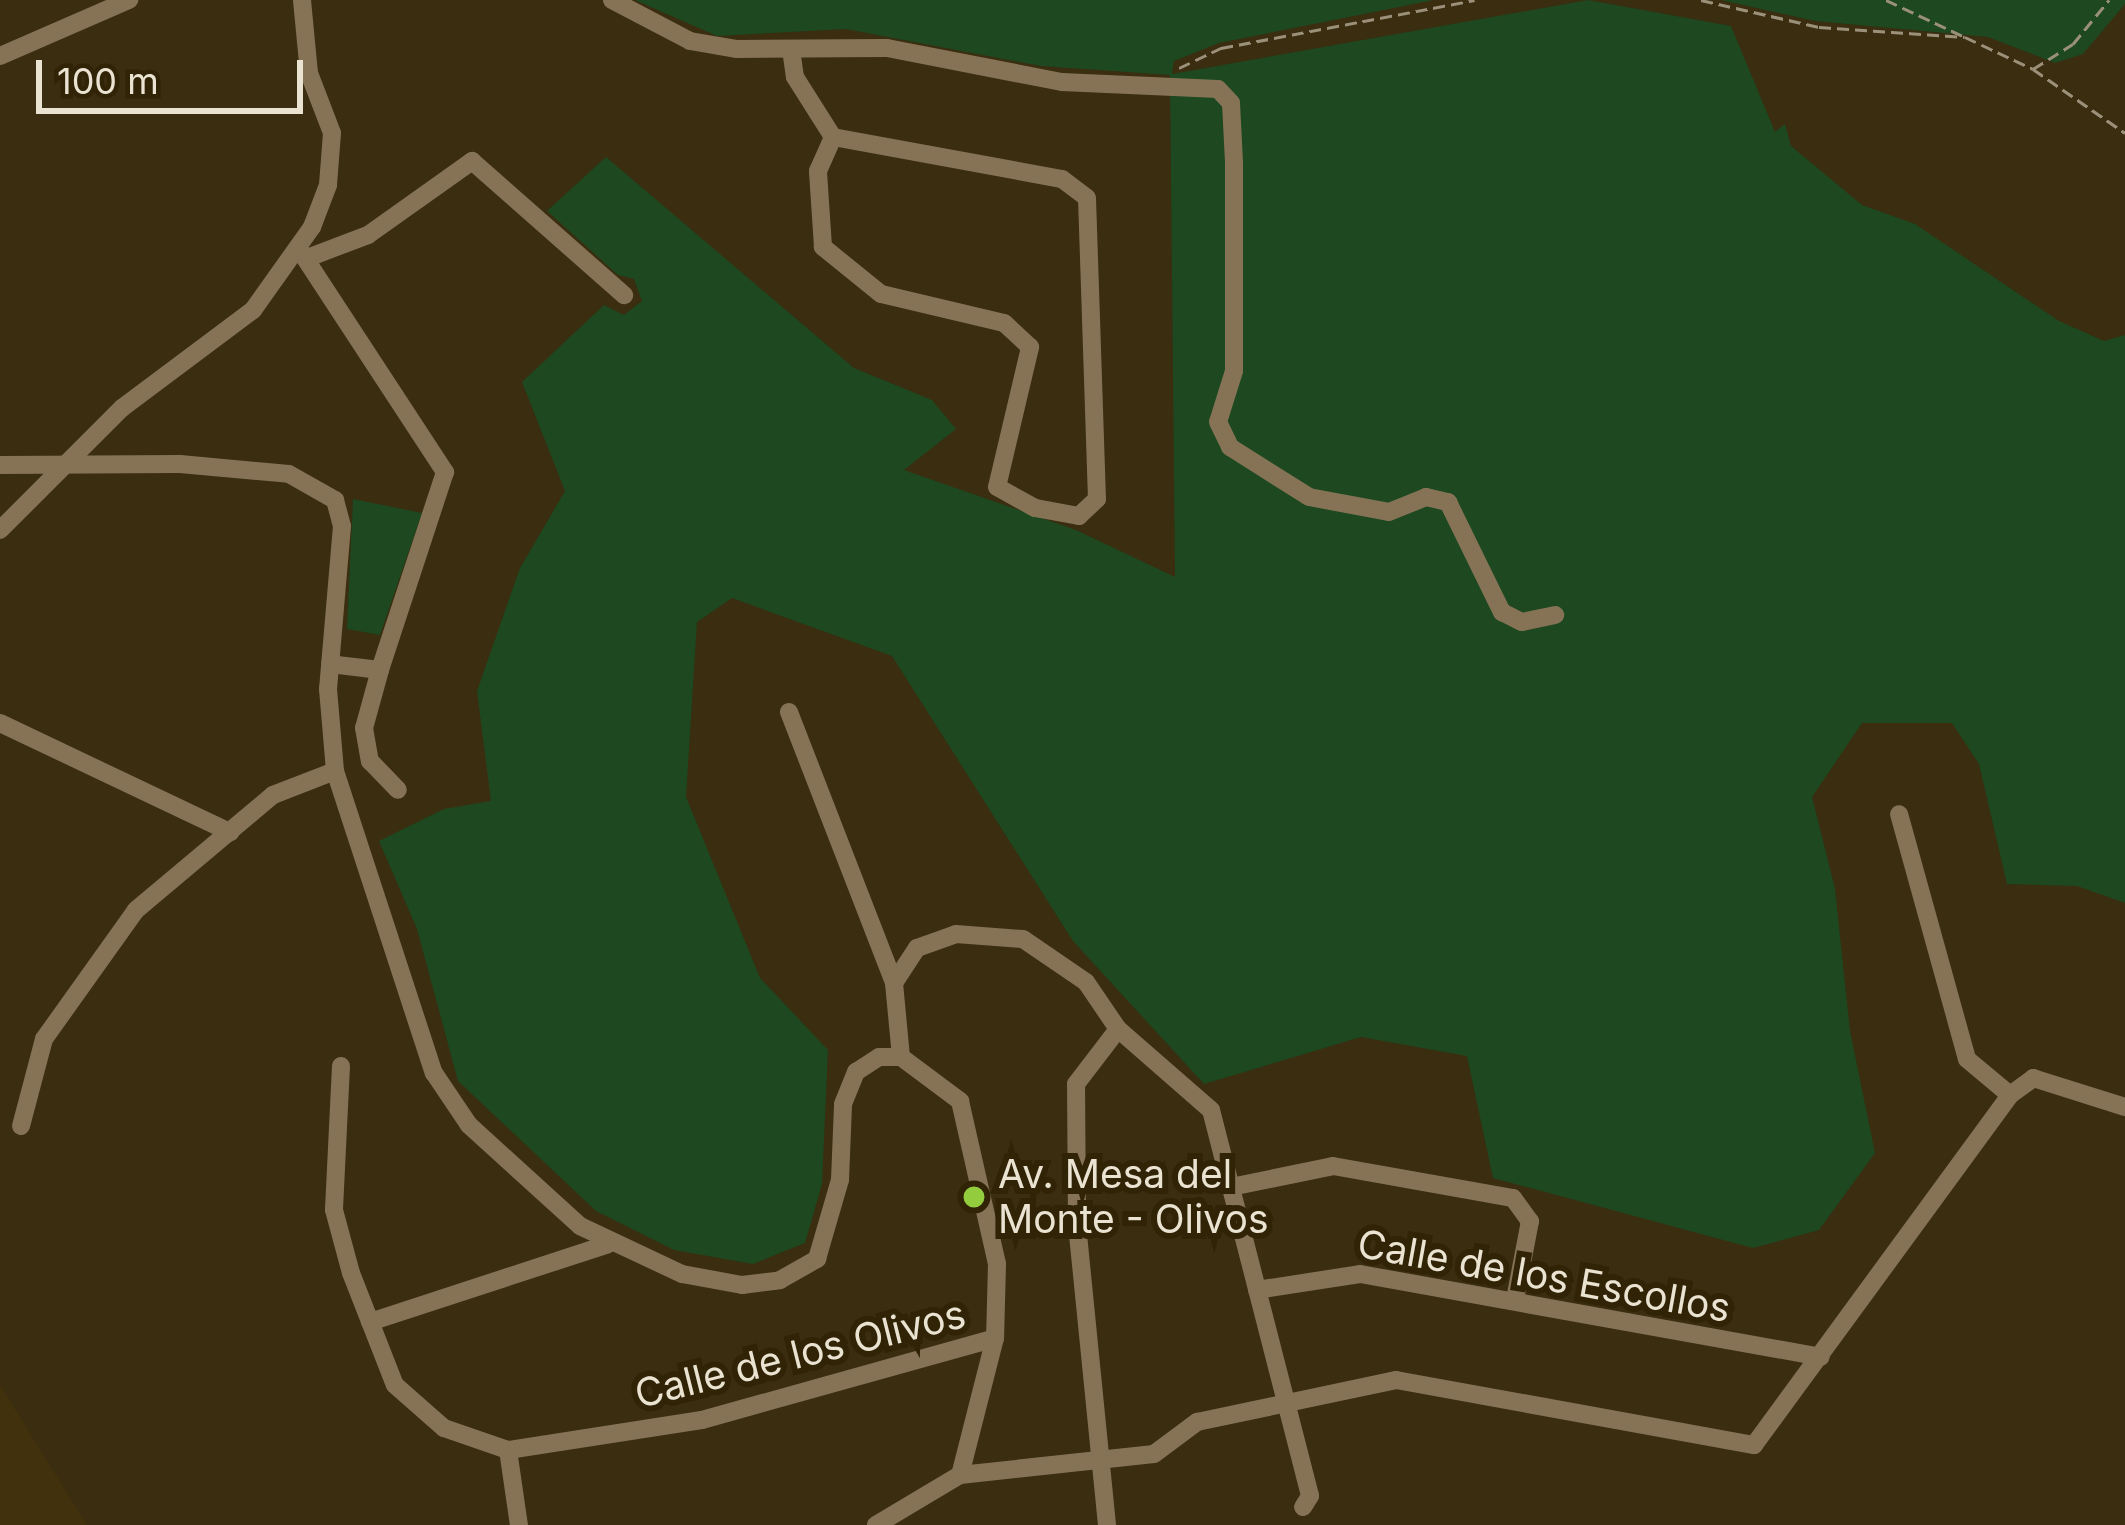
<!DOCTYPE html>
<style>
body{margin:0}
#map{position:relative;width:2125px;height:1525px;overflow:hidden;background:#3a2d10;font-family:Inter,sans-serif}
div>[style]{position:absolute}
.built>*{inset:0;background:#41310c}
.green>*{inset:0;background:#1d4820}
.path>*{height:3px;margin-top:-1.5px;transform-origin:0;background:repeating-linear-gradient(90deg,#9b917a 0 12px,transparent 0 18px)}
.minor>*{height:18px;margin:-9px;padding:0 9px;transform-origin:9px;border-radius:9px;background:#867356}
.dots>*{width:33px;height:33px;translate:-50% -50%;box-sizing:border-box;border:6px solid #302306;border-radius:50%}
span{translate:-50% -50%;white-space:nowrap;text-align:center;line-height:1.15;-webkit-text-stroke:12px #302306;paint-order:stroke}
.poi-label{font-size:39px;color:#ebe3d2}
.left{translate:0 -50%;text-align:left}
.street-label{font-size:39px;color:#ebe3d2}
.scale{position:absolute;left:36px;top:60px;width:267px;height:54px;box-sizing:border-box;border:6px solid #ebe3d2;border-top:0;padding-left:15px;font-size:36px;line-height:42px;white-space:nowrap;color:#ebe3d2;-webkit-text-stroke:9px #302306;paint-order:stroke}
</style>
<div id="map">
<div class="built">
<i style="clip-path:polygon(0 1385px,87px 1525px,0 1525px)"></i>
</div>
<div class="green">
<i style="clip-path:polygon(635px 0,1434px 0,1219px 43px,1174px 61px,1172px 74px,1588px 0,1731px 26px,1775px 132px,1785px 124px,1791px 146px,1862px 205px,1915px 224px,2059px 321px,2104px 341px,2125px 335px,2125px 903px,2077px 886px,2007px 884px,1979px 764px,1952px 723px,1862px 723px,1812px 797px,1835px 889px,1850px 1031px,1875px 1153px,1819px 1230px,1753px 1248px,1493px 1178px,1467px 1056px,1361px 1037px,1204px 1084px,1073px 941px,892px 656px,732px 598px,697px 622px,686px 797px,760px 978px,828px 1050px,822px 1184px,805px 1243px,753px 1264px,674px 1250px,596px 1211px,458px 1081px,417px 929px,379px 841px,444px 809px,491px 801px,477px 691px,520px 568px,565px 491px,522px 382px,604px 305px,624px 315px,642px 301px,634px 279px,618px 275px,547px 211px,606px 157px,854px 368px,932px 400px,956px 429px,904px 470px,1076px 530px,1175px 577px,1170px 75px,1041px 66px,846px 29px,717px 36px)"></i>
<i style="clip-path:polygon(1721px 0,2125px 0,2125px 4px,2083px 54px,2055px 63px,1988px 37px,1815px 21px)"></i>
<i style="clip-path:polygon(353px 499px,422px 513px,380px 635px,347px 629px)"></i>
</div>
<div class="path">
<i style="left:1701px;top:0;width:121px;rotate:12.9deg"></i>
<i style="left:1819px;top:27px;width:146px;rotate:3.9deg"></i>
<i style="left:1965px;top:37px;width:75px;rotate:25.2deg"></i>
<i style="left:2033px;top:69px;width:47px;rotate:-32deg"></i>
<i style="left:2073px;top:44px;width:57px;rotate:-50.7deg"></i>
<i style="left:1886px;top:0;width:85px;rotate:25.1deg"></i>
<i style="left:1179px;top:68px;width:47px;rotate:-25.5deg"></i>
<i style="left:1221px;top:48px;width:258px;rotate:-10.7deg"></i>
<i style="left:2033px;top:69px;width:112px;rotate:34.8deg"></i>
</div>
<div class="minor">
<i style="left:612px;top:0;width:88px;rotate:27.7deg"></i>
<i style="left:690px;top:41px;width:48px;rotate:9.7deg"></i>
<i style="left:737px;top:49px;width:150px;rotate:-0.4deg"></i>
<i style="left:887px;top:48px;width:178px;rotate:11deg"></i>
<i style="left:1062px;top:82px;width:156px;rotate:2.6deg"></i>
<i style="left:1218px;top:89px;width:19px;rotate:47deg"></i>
<i style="left:1231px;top:103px;width:60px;rotate:87.1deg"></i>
<i style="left:1234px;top:163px;width:208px;rotate:90deg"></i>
<i style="left:1234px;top:371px;width:53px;rotate:107.4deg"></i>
<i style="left:1218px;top:422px;width:28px;rotate:64deg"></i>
<i style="left:1230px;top:447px;width:93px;rotate:32.3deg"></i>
<i style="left:1309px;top:497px;width:81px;rotate:10.6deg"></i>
<i style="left:1389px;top:512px;width:40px;rotate:-22deg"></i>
<i style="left:1426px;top:497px;width:23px;rotate:13deg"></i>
<i style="left:1448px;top:502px;width:123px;rotate:63.9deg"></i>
<i style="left:1502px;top:612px;width:22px;rotate:27deg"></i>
<i style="left:1522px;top:622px;width:34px;rotate:-12deg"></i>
<i style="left:791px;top:49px;width:28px;rotate:82deg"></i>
<i style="left:795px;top:77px;width:71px;rotate:57.7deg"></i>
<i style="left:833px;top:137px;width:233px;rotate:10.4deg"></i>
<i style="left:1062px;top:179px;width:31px;rotate:37deg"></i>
<i style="left:1087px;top:198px;width:301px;rotate:88.1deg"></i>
<i style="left:1097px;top:499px;width:25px;rotate:137deg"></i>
<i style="left:1079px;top:516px;width:45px;rotate:-169.7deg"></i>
<i style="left:1035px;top:508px;width:43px;rotate:-151.1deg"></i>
<i style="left:997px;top:487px;width:144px;rotate:-76.7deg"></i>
<i style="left:1030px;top:347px;width:35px;rotate:-137deg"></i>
<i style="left:1004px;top:323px;width:126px;rotate:-166.7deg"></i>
<i style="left:881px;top:294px;width:75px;rotate:-141deg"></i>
<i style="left:823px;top:247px;width:76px;rotate:-93.8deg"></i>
<i style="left:818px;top:171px;width:37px;rotate:-66deg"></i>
<i style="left:0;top:56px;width:141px;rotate:-23.5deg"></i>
<i style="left:299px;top:249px;width:267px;rotate:56.8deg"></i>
<i style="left:445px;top:472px;width:208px;rotate:108.2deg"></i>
<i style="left:380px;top:670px;width:50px;rotate:-173.2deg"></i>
<i style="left:310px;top:257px;width:62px;rotate:-20.8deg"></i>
<i style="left:368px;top:235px;width:128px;rotate:-35.4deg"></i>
<i style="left:472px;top:161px;width:203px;rotate:41.4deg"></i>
<i style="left:0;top:465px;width:180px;rotate:-0.3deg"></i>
<i style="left:180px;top:464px;width:109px;rotate:5.2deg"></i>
<i style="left:289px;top:474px;width:53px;rotate:29.5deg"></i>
<i style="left:335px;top:500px;width:27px;rotate:75deg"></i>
<i style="left:342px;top:526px;width:164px;rotate:94.9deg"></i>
<i style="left:328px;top:689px;width:82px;rotate:85.1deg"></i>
<i style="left:335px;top:771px;width:318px;rotate:71.9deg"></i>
<i style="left:434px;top:1073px;width:63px;rotate:56.1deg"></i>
<i style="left:469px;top:1125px;width:150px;rotate:42.3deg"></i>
<i style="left:580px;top:1226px;width:113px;rotate:25.2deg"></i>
<i style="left:682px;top:1274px;width:61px;rotate:10.4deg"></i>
<i style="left:742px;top:1285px;width:38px;rotate:-7deg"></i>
<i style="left:780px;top:1280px;width:43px;rotate:-29.6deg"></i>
<i style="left:817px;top:1259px;width:82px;rotate:-73.8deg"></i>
<i style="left:840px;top:1180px;width:76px;rotate:-87.7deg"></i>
<i style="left:843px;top:1104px;width:35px;rotate:-68deg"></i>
<i style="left:856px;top:1072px;width:27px;rotate:-33deg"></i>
<i style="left:879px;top:1057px;width:22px"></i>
<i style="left:901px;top:1057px;width:74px;rotate:36.7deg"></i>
<i style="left:960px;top:1101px;width:167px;rotate:77.2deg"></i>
<i style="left:997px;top:1264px;width:74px;rotate:91.5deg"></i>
<i style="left:995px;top:1338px;width:141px;rotate:104.3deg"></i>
<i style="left:0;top:530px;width:173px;rotate:-45deg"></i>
<i style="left:122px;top:408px;width:164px;rotate:-36.8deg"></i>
<i style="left:253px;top:310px;width:102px;rotate:-54.6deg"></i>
<i style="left:312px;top:227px;width:45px;rotate:-69.1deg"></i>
<i style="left:328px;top:185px;width:52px;rotate:-85.6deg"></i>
<i style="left:332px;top:133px;width:64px;rotate:-111deg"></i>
<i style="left:309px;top:73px;width:73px;rotate:-95.5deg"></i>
<i style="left:380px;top:670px;width:60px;rotate:105.4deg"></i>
<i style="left:364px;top:728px;width:34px;rotate:80deg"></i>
<i style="left:370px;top:761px;width:40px;rotate:46deg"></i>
<i style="left:789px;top:712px;width:291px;rotate:68.8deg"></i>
<i style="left:0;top:723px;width:255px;rotate:25.4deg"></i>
<i style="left:901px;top:1057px;width:74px;rotate:-95.4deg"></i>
<i style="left:894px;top:983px;width:42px;rotate:-56.7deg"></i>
<i style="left:917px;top:948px;width:41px;rotate:-19.7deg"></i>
<i style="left:956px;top:934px;width:67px;rotate:4.3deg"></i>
<i style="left:1023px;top:939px;width:76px;rotate:34.3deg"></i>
<i style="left:1086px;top:982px;width:57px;rotate:55.8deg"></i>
<i style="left:1118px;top:1029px;width:123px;rotate:41.1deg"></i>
<i style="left:1211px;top:1110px;width:398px;rotate:75.6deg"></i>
<i style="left:1310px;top:1496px;width:13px;rotate:122deg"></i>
<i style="left:341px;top:1066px;width:144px;rotate:92.8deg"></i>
<i style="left:334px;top:1210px;width:65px;rotate:74.9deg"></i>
<i style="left:351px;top:1273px;width:120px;rotate:68.6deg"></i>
<i style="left:395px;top:1385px;width:65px;rotate:41.3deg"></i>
<i style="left:444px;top:1428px;width:68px;rotate:19deg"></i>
<i style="left:508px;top:1450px;width:196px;rotate:-8.8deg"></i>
<i style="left:702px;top:1420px;width:304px;rotate:-15.6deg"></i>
<i style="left:2010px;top:1095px;width:29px;rotate:-36deg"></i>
<i style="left:2033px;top:1078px;width:96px;rotate:17.5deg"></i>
<i style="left:21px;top:1126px;width:90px;rotate:-75.2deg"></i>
<i style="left:44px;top:1039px;width:158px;rotate:-54.5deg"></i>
<i style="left:136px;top:910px;width:179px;rotate:-40deg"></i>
<i style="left:273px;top:795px;width:66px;rotate:-21.2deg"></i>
<i style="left:1231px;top:1187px;width:104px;rotate:-11.6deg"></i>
<i style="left:1333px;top:1166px;width:183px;rotate:10.1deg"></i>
<i style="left:1513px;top:1198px;width:29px;rotate:54deg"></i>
<i style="left:1530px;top:1221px;width:80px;rotate:100.8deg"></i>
<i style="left:1257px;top:1290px;width:104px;rotate:-8.8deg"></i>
<i style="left:1360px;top:1274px;width:468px;rotate:10.2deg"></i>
<i style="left:370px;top:1322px;width:250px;rotate:-18.1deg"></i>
<i style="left:508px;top:1450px;width:76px;rotate:81.7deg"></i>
<i style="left:876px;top:1525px;width:98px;rotate:-30.8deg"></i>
<i style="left:960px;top:1475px;width:195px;rotate:-6.2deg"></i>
<i style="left:1154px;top:1454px;width:54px;rotate:-36.7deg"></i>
<i style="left:1197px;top:1422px;width:203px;rotate:-11.9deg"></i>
<i style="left:1396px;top:1380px;width:364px;rotate:10.3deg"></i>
<i style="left:1754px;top:1445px;width:434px;rotate:-53.8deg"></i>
<i style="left:2010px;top:1095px;width:56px;rotate:-140.1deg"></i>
<i style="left:1967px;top:1059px;width:254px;rotate:-105.5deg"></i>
<i style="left:1107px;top:1525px;width:302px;rotate:-95.7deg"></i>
<i style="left:1077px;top:1224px;width:140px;rotate:-90.4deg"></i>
<i style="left:1076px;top:1084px;width:69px;rotate:-52.6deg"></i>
</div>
<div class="dots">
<i style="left:974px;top:1197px;background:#93cd3e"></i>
</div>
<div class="poi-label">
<span class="left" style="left:998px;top:1197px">Av. Mesa del<br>Monte - Olivos</span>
</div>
<div class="street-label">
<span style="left:1544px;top:1276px;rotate:10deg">Calle de los Escollos</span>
<span style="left:800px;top:1354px;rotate:-14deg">Calle de los Olivos</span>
</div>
<div class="scale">100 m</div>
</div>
